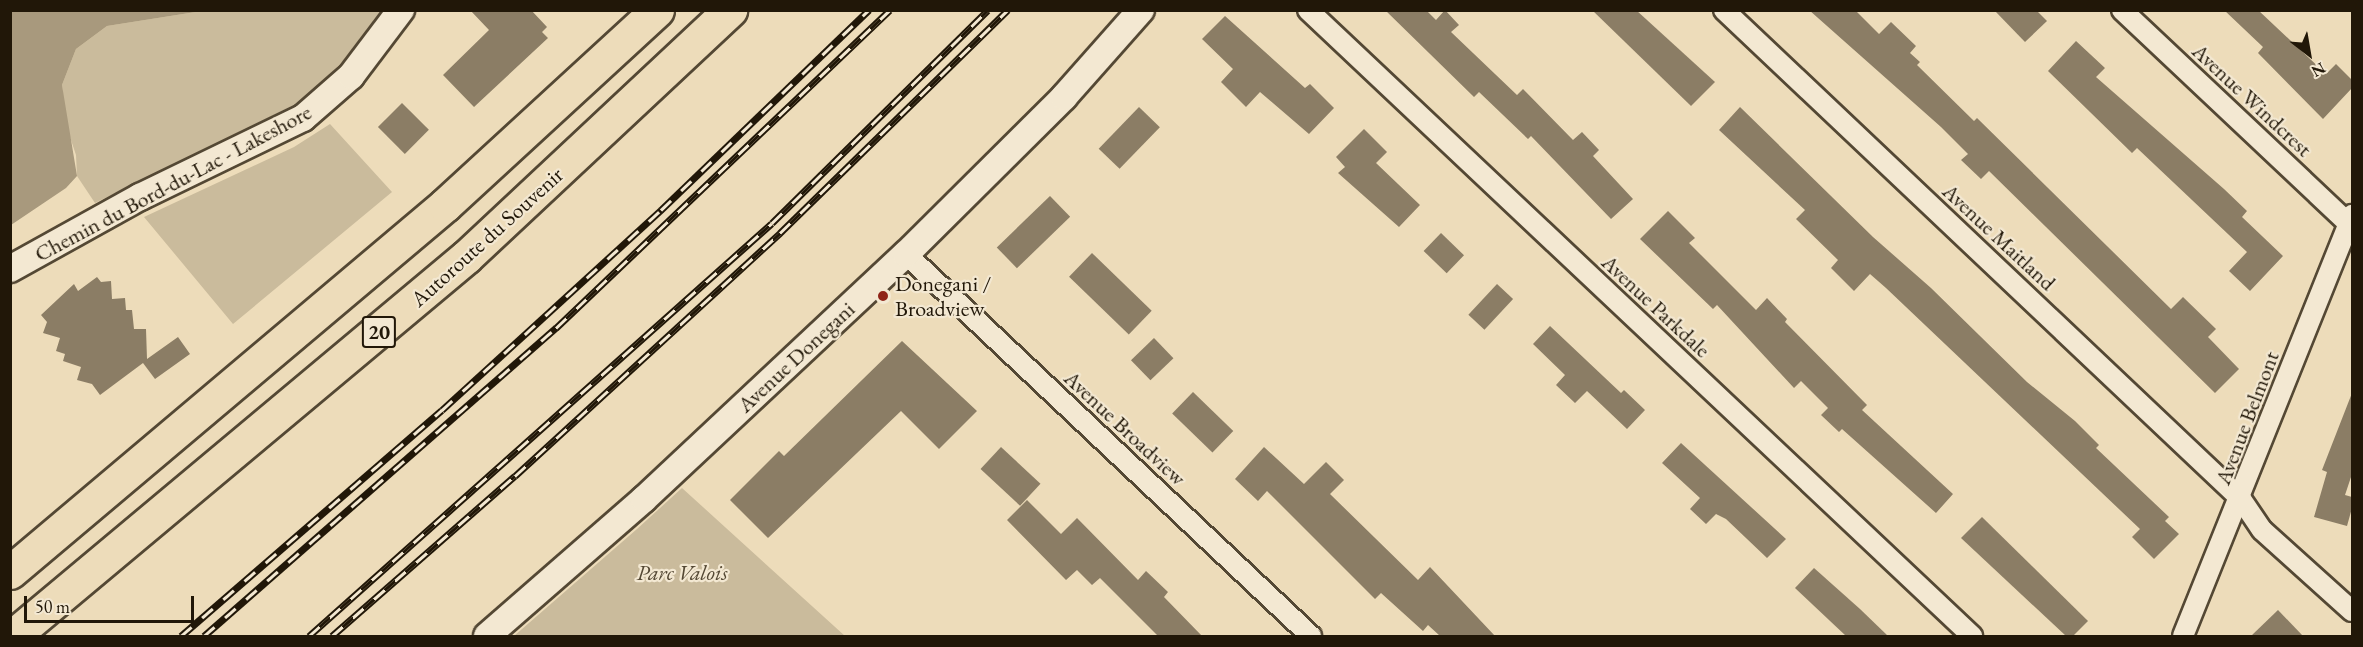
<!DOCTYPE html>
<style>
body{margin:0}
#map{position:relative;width:2363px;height:647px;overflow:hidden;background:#eddcba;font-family:"EB Garamond",serif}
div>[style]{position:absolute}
.green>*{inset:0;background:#cabb9c}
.water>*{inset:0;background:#a8997d}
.building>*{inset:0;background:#8b7d65;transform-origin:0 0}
.roads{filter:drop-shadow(2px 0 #544834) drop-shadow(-2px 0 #544834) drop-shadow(0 2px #544834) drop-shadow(0 -2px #544834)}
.minor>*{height:20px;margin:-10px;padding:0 10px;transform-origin:10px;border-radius:10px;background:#f3e8d2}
.tertiary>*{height:26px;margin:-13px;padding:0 13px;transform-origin:13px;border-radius:13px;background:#f3e8d2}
.motorway>*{height:33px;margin:-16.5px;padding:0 16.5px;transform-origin:16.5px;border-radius:16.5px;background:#eddcba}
.rail>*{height:7px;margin-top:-3.5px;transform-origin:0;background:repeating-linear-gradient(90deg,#f3e8d2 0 14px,#211708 0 28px);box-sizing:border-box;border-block:2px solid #211708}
.dots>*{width:16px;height:16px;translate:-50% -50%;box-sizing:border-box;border:3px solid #f3e8d2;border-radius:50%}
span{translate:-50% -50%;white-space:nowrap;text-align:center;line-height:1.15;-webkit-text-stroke:4.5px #f3e8d2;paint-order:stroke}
.shield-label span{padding:2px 4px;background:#f3e8d2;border:2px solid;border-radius:4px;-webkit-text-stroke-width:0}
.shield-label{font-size:21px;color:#211708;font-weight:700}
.street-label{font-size:22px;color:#211708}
.poi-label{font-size:22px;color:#211708}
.left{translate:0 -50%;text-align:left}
.park-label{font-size:22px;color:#544834;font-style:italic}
.frame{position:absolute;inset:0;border:12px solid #211708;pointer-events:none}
.north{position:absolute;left:2279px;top:24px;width:60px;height:60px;-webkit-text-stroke:4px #f3e8d2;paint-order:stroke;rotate:149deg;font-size:16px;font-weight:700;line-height:24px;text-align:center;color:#211708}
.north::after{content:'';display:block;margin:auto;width:21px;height:27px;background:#211708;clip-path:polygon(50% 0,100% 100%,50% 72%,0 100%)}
.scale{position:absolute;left:24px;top:596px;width:170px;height:27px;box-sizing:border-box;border:3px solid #211708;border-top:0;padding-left:8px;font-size:18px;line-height:21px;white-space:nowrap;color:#211708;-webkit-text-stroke:4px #f3e8d2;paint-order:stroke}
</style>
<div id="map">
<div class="green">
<i style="clip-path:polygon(202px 11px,382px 11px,349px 55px,304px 100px,95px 203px,77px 176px,76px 155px,66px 125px,62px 85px,76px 49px,107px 26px)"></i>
<i style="clip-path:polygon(330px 124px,392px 192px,233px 324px,144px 217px,294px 147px)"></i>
<i style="clip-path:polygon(682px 488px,845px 636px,514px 636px,637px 529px)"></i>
</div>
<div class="water">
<i style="clip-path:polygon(11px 10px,202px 11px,107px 26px,76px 49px,62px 85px,77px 176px,66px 188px,11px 225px)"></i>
</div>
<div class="building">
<i style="clip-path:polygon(470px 10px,531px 10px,547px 27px,542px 32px,548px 38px,474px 107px,443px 75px,489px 30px)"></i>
<i style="clip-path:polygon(1385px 10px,1426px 10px,1436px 20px,1445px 10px,1459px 25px,1451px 32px,1517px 95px,1523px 89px,1573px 140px,1582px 132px,1599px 150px,1593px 156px,1633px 199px,1611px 219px,1531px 136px,1528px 139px,1479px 92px,1474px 97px)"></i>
<i style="clip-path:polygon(1592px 10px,1636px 10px,1715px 82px,1691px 106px)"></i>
<i style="clip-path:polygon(1809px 10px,1855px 10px,1879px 34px,1891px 22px,1916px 46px,1910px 53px,1920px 62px,1917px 65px,1974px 121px,1977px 118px,2171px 309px,2183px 297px,2216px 329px,2208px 337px,2239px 369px,2215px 393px,1989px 171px,1981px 179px,1961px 160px,1968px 154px,1941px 127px)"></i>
<i style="clip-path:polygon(1994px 10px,2036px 10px,2047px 21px,2025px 42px)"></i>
<i style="clip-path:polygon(2224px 10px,2258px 10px,2326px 74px,2336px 64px,2352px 80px,2352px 88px,2323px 119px,2258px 53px,2263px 47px)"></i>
<i style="clip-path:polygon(1225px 16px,1305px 88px,1310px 84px,1334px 108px,1309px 134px,1260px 92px,1246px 107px,1221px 82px,1233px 69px,1202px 39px)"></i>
<i style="clip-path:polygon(2076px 41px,2105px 68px,2096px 77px,2224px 189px,2247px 211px,2242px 217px,2283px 256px,2250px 291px,2229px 271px,2247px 252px,2137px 148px,2132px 153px,2048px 71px)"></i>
<i style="left:402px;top:103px;width:38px;height:34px;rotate:45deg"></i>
<i style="left:1139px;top:107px;width:29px;height:58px;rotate:44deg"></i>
<i style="clip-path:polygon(1740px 107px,1873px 237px,1931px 288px,2027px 382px,2075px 421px,2099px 445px,2096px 448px,2169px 517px,2165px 521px,2179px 534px,2154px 559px,2132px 537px,2140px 529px,1886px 288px,1870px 274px,1854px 291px,1831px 268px,1838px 260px,1796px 219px,1805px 210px,1719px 130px)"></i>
<i style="clip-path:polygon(1364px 129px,1387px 152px,1376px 163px,1420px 205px,1399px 227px,1338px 173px,1345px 167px,1336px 157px)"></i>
<i style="left:1050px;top:196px;width:29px;height:74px;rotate:46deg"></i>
<i style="clip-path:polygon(1668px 211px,1695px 238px,1689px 243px,1756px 310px,1767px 298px,1787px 319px,1785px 322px,1867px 405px,1862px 410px,1953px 494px,1936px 513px,1842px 429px,1839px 432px,1821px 415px,1828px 408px,1801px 381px,1794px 388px,1717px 305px,1713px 309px,1640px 239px)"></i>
<i style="left:1441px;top:233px;width:32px;height:25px;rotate:44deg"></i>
<i style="left:1092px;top:253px;width:83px;height:33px;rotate:44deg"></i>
<i style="clip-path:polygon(97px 277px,101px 282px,111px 281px,112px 299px,125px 298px,126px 310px,132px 310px,134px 329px,146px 329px,147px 359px,178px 337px,190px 354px,155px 379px,143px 363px,100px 395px,92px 384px,77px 380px,81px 367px,63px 361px,65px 354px,56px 351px,60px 338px,43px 333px,47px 322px,41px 315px,74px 284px,78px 291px)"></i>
<i style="left:1497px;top:284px;width:22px;height:42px;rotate:43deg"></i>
<i style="clip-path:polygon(1550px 326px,1621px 393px,1624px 390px,1645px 410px,1627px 429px,1587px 391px,1575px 403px,1556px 385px,1565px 375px,1533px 344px)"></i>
<i style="left:1154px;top:338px;width:28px;height:32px;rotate:46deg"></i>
<i style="clip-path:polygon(902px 341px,977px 411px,939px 449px,901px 411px,768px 538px,730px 500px,779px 451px,784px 456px)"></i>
<i style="left:1193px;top:392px;width:56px;height:30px;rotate:44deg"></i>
<i style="clip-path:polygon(2352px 393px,2352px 474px,2345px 495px,2352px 497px,2352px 508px,2347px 526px,2314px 517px,2327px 472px,2322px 470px)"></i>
<i style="clip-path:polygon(1681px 443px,1786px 539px,1767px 558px,1726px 519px,1716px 514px,1706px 524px,1690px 509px,1700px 498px,1662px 463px)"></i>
<i style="left:1001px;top:447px;width:54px;height:30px;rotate:43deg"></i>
<i style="clip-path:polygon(1264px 447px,1304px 484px,1326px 462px,1344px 480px,1330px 494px,1418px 580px,1430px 567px,1495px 636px,1440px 636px,1428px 625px,1423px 631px,1381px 593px,1375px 599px,1267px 491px,1258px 501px,1235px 479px)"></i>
<i style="clip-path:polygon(1027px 500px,1061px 534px,1077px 518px,1138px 580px,1146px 571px,1168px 592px,1164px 597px,1202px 636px,1158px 636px,1100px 578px,1092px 585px,1077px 570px,1066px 580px,1007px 520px)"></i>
<i style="clip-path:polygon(1982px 517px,2088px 621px,2073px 636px,2066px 636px,1961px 538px)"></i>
<i style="clip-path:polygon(1814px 568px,1860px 609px,1888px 636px,1846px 636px,1795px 588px)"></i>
<i style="clip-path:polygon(2278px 610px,2303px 636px,2251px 636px)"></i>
</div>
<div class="roads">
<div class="minor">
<i style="left:1308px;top:10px;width:913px;rotate:43.31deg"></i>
<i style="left:1724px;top:10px;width:712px;rotate:43.41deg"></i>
<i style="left:2241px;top:499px;width:37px;rotate:56deg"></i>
<i style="left:2262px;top:530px;width:121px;rotate:42deg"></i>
<i style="left:2122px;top:10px;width:316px;rotate:43.3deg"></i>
<i style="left:906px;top:254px;width:557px;rotate:43.33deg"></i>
<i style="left:2183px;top:636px;width:454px;rotate:-68.1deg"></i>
</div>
<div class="tertiary">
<i style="left:10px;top:269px;width:149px;rotate:-29deg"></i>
<i style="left:140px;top:197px;width:181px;rotate:-25.9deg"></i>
<i style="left:303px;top:118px;width:64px;rotate:-41.2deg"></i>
<i style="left:351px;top:76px;width:83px;rotate:-52.9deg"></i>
<i style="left:487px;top:636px;width:208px;rotate:-41.1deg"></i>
<i style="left:644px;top:499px;width:359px;rotate:-43.1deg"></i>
<i style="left:906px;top:254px;width:223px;rotate:-44.8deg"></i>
<i style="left:1064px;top:97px;width:116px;rotate:-48.5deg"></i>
</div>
<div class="motorway">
<i style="left:10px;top:572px;width:569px;rotate:-40.15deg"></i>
<i style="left:445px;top:205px;width:288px;rotate:-42.6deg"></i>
<i style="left:13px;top:636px;width:591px;rotate:-39.92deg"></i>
<i style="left:466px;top:257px;width:362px;rotate:-43.1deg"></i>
</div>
</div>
<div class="rail">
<i style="left:181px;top:636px;width:345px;rotate:-40.9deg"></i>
<i style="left:442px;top:410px;width:297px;rotate:-42.4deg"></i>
<i style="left:661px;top:210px;width:289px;rotate:-43.9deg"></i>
<i style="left:204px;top:636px;width:468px;rotate:-41.2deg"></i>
<i style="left:556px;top:328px;width:461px;rotate:-43.6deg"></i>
<i style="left:309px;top:636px;width:620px;rotate:-41.73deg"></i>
<i style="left:772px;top:223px;width:303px;rotate:-44.6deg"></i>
<i style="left:332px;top:636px;width:243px;rotate:-41.2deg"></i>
<i style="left:515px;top:476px;width:360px;rotate:-42.5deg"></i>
<i style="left:780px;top:233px;width:319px;rotate:-44.4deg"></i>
</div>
<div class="dots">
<i style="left:883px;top:296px;background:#8f2418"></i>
</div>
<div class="shield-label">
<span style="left:379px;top:332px">20</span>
</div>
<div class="street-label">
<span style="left:2252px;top:100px;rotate:43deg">Avenue Windcrest</span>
<span style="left:173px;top:183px;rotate:-28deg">Chemin du Bord-du-Lac - Lakeshore</span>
<span style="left:487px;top:237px;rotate:-42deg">Autoroute du Souvenir</span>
<span style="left:1999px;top:237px;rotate:43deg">Avenue Maitland</span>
<span style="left:1656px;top:306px;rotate:43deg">Avenue Parkdale</span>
<span style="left:796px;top:357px;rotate:-43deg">Avenue Donegani</span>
<span style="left:2247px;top:418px;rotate:-69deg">Avenue Belmont</span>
<span style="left:1125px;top:428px;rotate:43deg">Avenue Broadview</span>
</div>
<div class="poi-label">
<span class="left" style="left:895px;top:296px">Donegani /<br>Broadview</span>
</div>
<div class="park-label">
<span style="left:682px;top:573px">Parc Valois</span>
</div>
<div class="frame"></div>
<div class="north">N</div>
<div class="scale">50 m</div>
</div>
